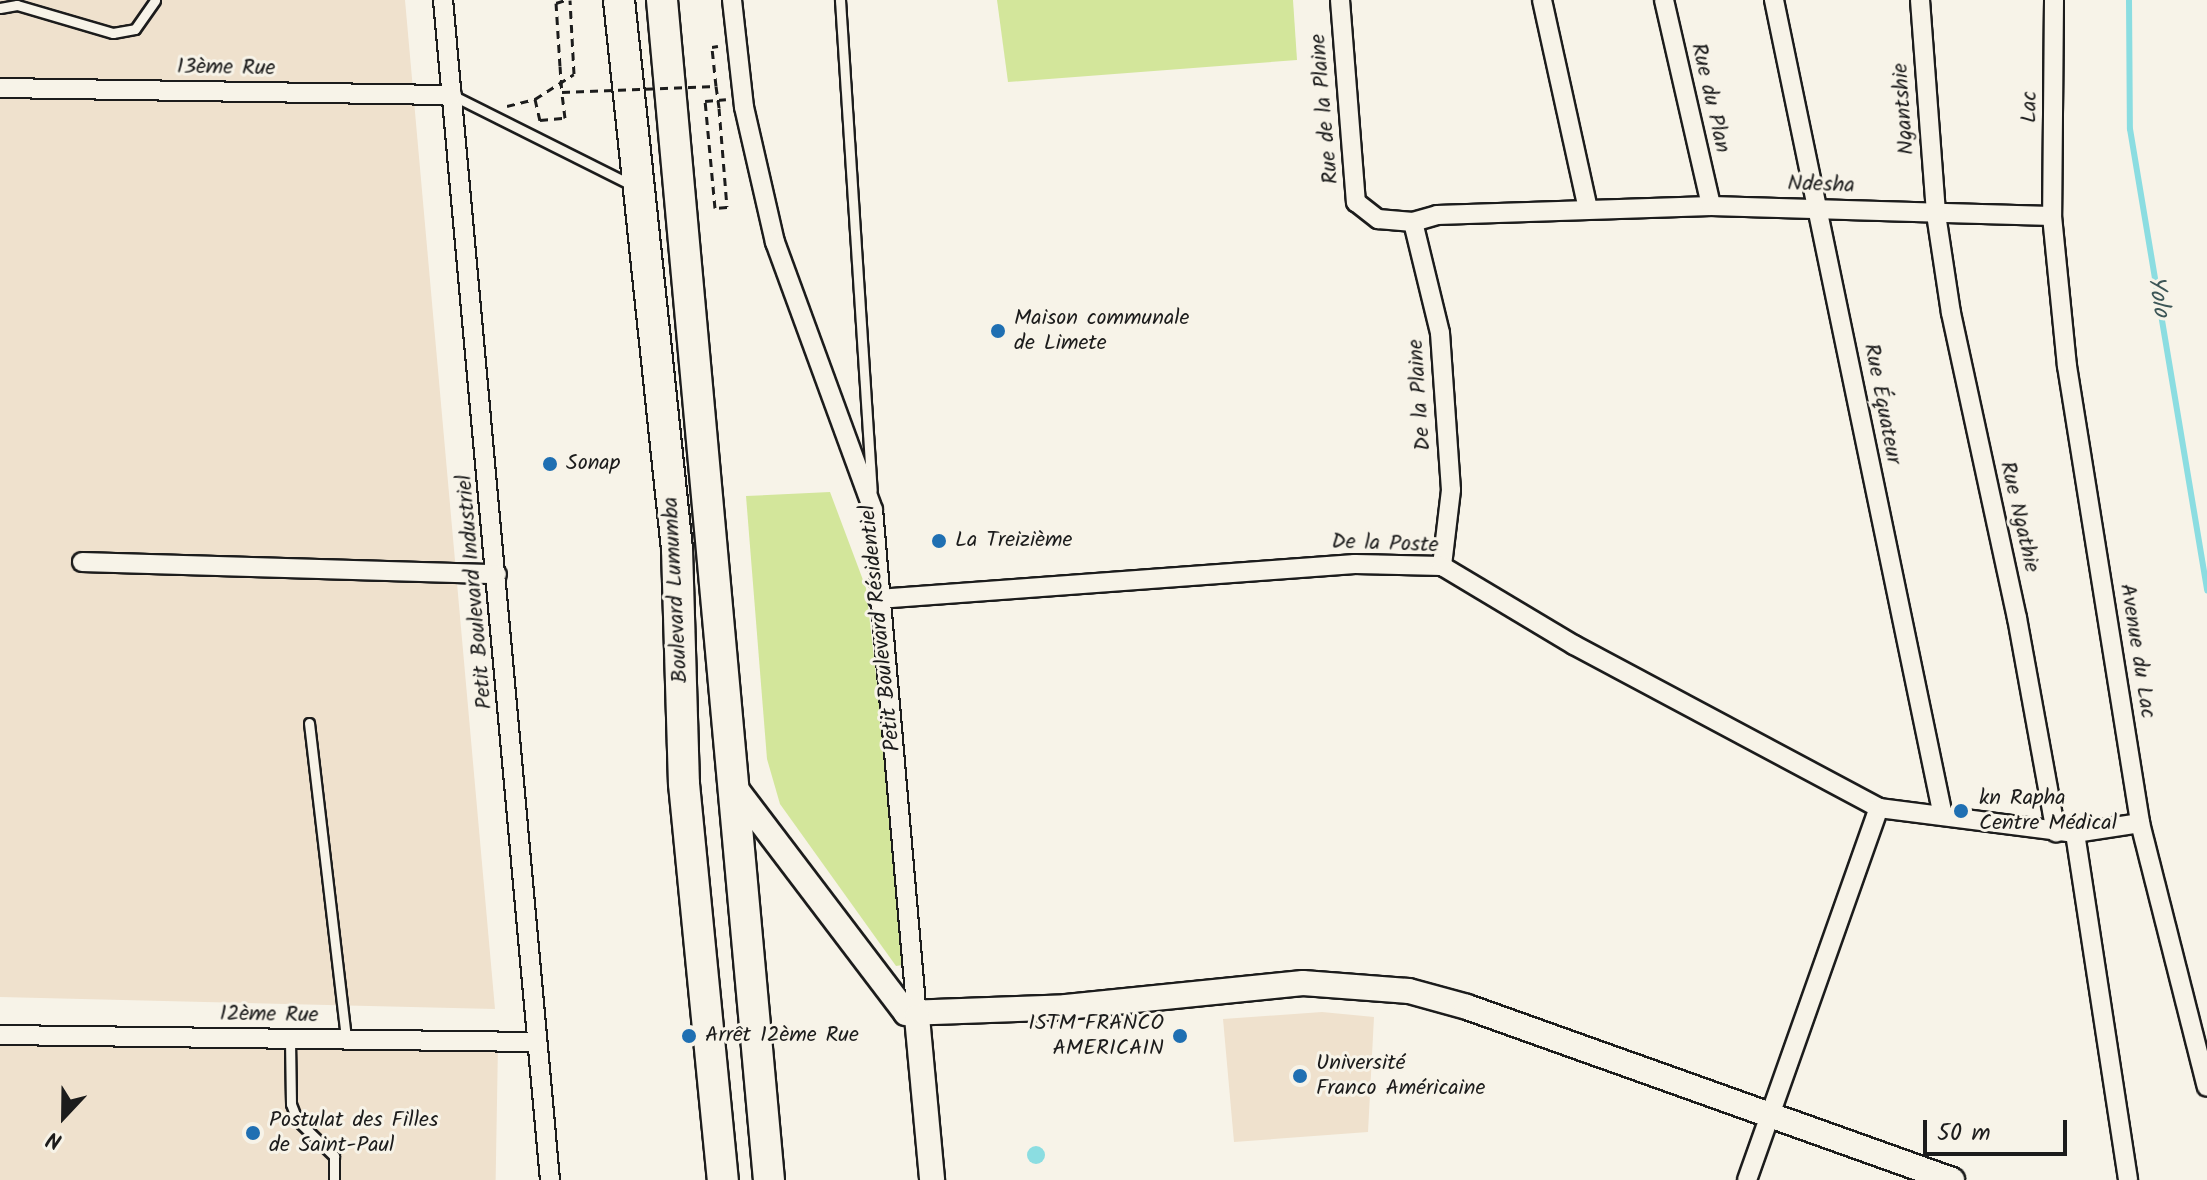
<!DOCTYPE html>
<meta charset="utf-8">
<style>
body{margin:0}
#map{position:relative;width:2207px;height:1180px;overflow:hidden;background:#f7f3e8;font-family:Kalam,sans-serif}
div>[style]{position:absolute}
.built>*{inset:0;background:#efe1cd;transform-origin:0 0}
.green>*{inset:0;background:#d3e69b}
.water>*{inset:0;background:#8bdde1}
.round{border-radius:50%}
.stream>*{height:6px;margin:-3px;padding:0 3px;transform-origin:3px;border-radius:3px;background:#8bdde1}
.path>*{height:3px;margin-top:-1.5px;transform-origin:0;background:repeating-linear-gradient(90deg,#1c1c1c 0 8px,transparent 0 14px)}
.roads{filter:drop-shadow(2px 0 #1c1c1c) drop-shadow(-2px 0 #1c1c1c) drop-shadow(0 2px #1c1c1c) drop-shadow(0 -2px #1c1c1c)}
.service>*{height:9px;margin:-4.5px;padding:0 4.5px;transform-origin:4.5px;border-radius:4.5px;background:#f7f3e8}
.minor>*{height:18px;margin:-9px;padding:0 9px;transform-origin:9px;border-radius:9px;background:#f7f3e8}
.tertiary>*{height:24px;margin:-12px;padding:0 12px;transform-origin:12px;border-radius:12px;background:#f7f3e8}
.trunk>*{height:30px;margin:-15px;padding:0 15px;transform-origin:15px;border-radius:15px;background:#f7f3e8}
.path-bridge>*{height:3px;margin-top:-1.5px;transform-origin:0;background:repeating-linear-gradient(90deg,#1c1c1c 0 8px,transparent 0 14px)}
.dots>*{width:22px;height:22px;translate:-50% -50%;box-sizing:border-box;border:4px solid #f7f3e8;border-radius:50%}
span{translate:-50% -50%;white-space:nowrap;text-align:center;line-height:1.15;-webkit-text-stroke:6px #f7f3e8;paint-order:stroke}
.street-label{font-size:22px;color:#1c1c1c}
.poi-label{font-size:22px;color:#1c1c1c}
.left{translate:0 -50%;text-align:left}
.right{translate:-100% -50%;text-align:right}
.water-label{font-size:24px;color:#3d5657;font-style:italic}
.north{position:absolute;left:24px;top:1076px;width:80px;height:80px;-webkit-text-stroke:6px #f7f3e8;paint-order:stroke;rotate:202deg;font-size:22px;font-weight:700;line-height:32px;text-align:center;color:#1c1c1c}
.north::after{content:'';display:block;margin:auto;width:28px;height:36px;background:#1c1c1c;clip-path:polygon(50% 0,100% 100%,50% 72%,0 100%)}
.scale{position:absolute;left:1923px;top:1120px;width:144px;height:36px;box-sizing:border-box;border:4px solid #1c1c1c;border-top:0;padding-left:10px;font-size:24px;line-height:28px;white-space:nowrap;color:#1c1c1c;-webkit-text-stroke:6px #f7f3e8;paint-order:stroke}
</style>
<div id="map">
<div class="built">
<i style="clip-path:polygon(0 0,405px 0,495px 1009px,0 997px)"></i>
<i style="clip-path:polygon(1322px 1012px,1374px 1017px,1368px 1132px,1234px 1142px,1223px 1019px)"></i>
<i style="left:0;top:1040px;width:498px;height:140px;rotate:1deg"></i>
</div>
<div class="green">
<i style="clip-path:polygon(997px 0,1293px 0,1297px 60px,1008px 82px)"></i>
<i style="clip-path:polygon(830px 492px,866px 588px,909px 964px,896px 966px,780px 804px,767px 759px,746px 496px)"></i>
</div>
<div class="water">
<i class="round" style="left:1027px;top:1146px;width:18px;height:18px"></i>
</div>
<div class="stream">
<i style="left:2129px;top:0;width:129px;rotate:89.6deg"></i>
<i style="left:2130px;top:129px;width:468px;rotate:80.5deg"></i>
</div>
<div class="path">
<i style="left:560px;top:66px;width:63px;rotate:-93.6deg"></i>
<i style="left:556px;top:3px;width:9px;rotate:-18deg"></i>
<i style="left:716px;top:86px;width:39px;rotate:-96deg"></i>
<i style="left:712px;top:47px;width:6px;rotate:-9deg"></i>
<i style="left:535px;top:99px;width:22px;rotate:77deg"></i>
<i style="left:540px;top:120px;width:25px;rotate:-5deg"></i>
<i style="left:565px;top:118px;width:26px;rotate:-97deg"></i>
<i style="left:507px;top:106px;width:29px;rotate:-14deg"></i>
<i style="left:535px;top:99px;width:46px;rotate:-32.7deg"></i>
<i style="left:574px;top:74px;width:74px;rotate:-93.1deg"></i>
<i style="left:719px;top:108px;width:99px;rotate:85.4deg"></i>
<i style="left:727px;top:207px;width:12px;rotate:175deg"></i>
<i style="left:715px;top:208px;width:107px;rotate:-95.3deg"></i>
<i style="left:705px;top:101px;width:21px;rotate:-5deg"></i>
</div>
<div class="roads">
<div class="service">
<i style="left:840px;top:0;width:491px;rotate:86.3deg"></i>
<i style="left:0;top:8px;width:17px;rotate:-10deg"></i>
<i style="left:17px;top:5px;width:100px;rotate:16.3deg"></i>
<i style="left:113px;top:33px;width:22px;rotate:-10deg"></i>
<i style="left:135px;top:29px;width:35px;rotate:-55deg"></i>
<i style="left:452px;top:95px;width:203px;rotate:26.6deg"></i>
<i style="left:309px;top:723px;width:319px;rotate:83.3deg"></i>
<i style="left:290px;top:1040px;width:64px;rotate:89.1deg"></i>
<i style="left:291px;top:1104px;width:17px;rotate:69deg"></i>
<i style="left:297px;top:1120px;width:52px;rotate:44.2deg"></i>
<i style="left:334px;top:1156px;width:24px;rotate:90deg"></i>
</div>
<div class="minor">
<i style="left:443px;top:0;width:1185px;rotate:84.82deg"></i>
<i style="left:732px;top:0;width:108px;rotate:83.6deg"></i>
<i style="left:744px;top:107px;width:139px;rotate:77.1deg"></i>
<i style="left:775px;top:242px;width:285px;rotate:69.9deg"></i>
<i style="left:873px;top:510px;width:509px;rotate:85.04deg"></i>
<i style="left:1340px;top:0;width:203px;rotate:85.5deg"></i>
<i style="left:1356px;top:202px;width:28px;rotate:38deg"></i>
<i style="left:1378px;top:219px;width:35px;rotate:5deg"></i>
<i style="left:1413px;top:222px;width:25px;rotate:-16deg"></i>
<i style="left:1437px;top:215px;width:274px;rotate:-1.9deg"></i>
<i style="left:1711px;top:206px;width:341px;rotate:1.7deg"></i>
<i style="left:1542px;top:0;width:214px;rotate:77.6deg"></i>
<i style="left:1664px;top:0;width:211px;rotate:77.1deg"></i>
<i style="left:1774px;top:0;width:833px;rotate:78.3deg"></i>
<i style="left:1920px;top:0;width:215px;rotate:85.7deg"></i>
<i style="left:1936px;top:214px;width:100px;rotate:81.4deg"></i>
<i style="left:1951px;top:313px;width:312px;rotate:77.8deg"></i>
<i style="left:2017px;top:618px;width:218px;rotate:79.7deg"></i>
<i style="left:2054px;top:0;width:216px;rotate:90.5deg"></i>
<i style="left:2052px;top:216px;width:151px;rotate:84.3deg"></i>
<i style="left:2067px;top:366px;width:463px;rotate:80.9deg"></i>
<i style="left:2140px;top:823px;width:272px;rotate:75.8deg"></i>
<i style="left:0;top:88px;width:452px;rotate:0.9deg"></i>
<i style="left:1413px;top:222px;width:114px;rotate:76.3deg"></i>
<i style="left:1440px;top:333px;width:157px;rotate:86deg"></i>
<i style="left:1451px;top:490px;width:77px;rotate:96.8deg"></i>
<i style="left:82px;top:562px;width:415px;rotate:1.7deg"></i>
<i style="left:878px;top:599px;width:478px;rotate:-4.2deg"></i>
<i style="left:1355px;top:564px;width:87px;rotate:1.3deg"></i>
<i style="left:1442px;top:566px;width:154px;rotate:30.9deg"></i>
<i style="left:1574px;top:645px;width:346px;rotate:28.1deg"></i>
<i style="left:1879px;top:808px;width:198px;rotate:7.3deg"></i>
<i style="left:2075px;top:833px;width:66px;rotate:-8.7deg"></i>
<i style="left:2075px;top:833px;width:351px;rotate:81.3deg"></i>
<i style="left:0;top:1035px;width:537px;rotate:0.75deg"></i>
<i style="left:1747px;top:1180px;width:395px;rotate:-70.5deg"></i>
</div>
<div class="tertiary">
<i style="left:733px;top:785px;width:286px;rotate:52.8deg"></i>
<i style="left:906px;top:1013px;width:160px;rotate:-2.1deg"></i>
<i style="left:1066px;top:1007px;width:238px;rotate:-5.8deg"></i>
<i style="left:1303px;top:983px;width:106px;rotate:4.3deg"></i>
<i style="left:1409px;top:991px;width:60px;rotate:15.4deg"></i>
<i style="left:1467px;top:1007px;width:515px;rotate:19.63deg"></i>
<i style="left:917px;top:1017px;width:164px;rotate:84.7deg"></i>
</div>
<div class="trunk">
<i style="left:619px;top:0;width:552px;rotate:83.97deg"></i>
<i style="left:677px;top:549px;width:235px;rotate:88.3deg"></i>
<i style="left:684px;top:784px;width:398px;rotate:84.4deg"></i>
<i style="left:662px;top:0;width:1185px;rotate:84.82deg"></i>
</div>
</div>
<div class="path-bridge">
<i style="left:560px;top:66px;width:26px;rotate:86deg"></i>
<i style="left:562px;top:92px;width:154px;rotate:-2.2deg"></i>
<i style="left:716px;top:86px;width:22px;rotate:82deg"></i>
</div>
<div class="dots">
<i style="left:998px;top:331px;background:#1f6fb2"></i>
<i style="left:550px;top:464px;background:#1f6fb2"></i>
<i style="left:939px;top:541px;background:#1f6fb2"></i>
<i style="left:1961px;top:811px;background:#1f6fb2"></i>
<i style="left:689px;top:1036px;background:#1f6fb2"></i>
<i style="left:1180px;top:1036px;background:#1f6fb2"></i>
<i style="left:1300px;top:1076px;background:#1f6fb2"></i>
<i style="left:253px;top:1133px;background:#1f6fb2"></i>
</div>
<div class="street-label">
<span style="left:226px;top:68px;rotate:1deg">13ème Rue</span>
<span style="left:1710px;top:98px;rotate:77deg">Rue du Plan</span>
<span style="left:2030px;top:107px;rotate:-89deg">Lac</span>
<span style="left:1325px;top:109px;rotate:-95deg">Rue de la Plaine</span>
<span style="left:1904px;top:109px;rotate:-94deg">Ngantshie</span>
<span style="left:1821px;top:185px;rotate:2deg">Ndesha</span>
<span style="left:1420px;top:395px;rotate:-94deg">De la Plaine</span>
<span style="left:1882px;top:404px;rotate:79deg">Rue Équateur</span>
<span style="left:2019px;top:517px;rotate:77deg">Rue Ngathie</span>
<span style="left:1385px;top:544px;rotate:2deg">De la Poste</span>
<span style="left:676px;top:590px;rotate:-93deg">Boulevard Lumumba</span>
<span style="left:475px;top:592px;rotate:-95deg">Petit Boulevard Industriel</span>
<span style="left:881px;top:628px;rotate:-96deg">Petit Boulevard Résidentiel</span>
<span style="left:2137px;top:651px;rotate:81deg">Avenue du Lac</span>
<span style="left:269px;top:1015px;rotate:1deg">12ème Rue</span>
</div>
<div class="poi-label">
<span class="left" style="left:1014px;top:331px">Maison communale<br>de Limete</span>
<span class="left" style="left:566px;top:464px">Sonap</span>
<span class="left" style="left:955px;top:541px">La Treizième</span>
<span class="left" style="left:1979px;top:811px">kn Rapha<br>Centre Médical</span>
<span class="right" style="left:1164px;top:1036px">ISTM FRANCO<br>AMERICAIN</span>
<span class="left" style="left:705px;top:1036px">Arrêt 12ème Rue</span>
<span class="left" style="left:1316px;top:1076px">Université<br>Franco Américaine</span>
<span class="left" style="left:269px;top:1133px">Postulat des Filles<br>de Saint-Paul</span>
</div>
<div class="water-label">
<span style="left:2158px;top:296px;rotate:81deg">Yolo</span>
</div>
<div class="north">N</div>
<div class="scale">50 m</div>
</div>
